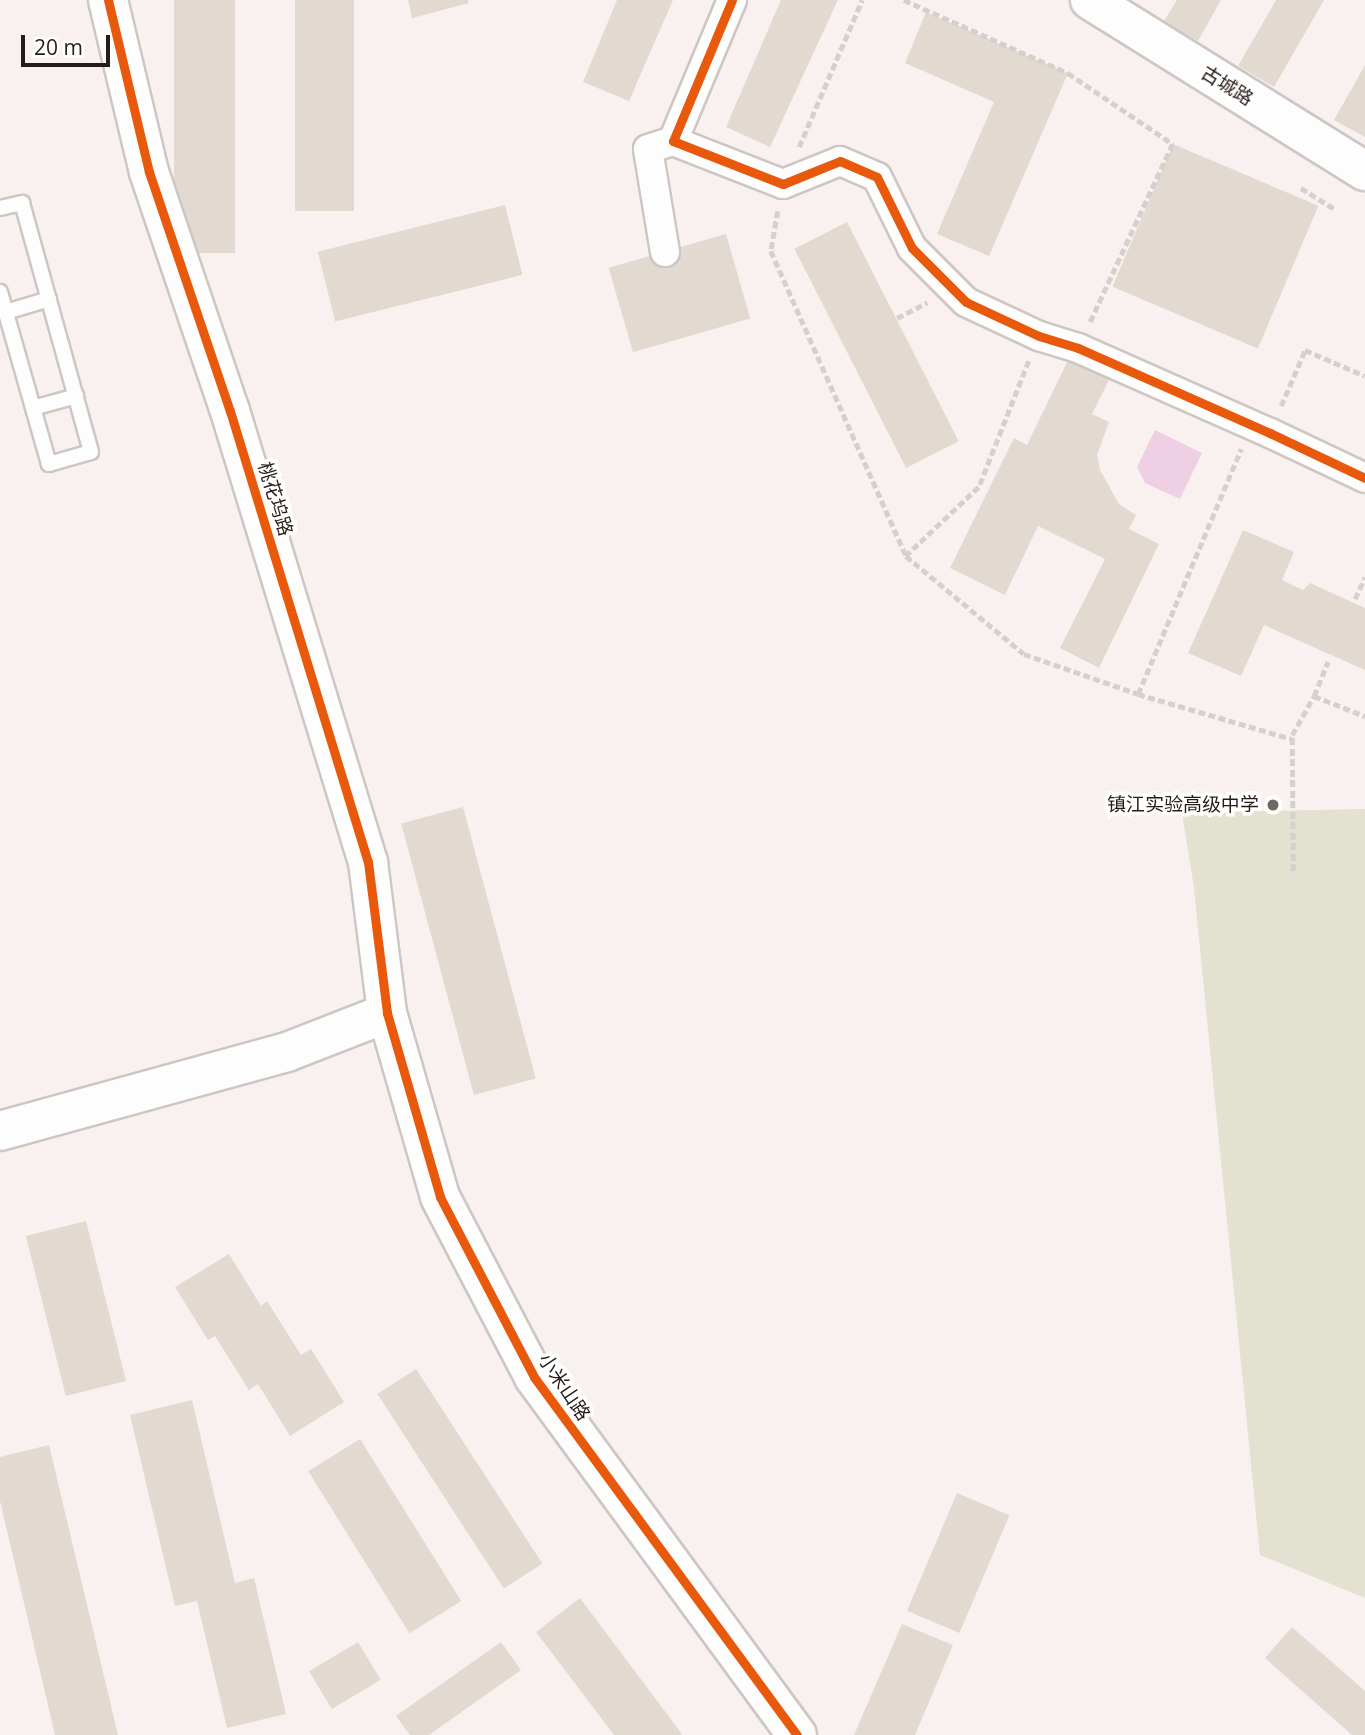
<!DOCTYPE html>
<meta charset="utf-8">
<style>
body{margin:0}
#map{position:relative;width:1365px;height:1735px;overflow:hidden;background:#f8f1ef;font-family:"Open Sans","Noto Sans SC",sans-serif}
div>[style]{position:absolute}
.green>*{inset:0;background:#e3e1cf}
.water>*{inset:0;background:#eecfe4}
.building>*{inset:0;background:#e2dad1;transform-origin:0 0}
.path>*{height:4.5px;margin-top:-2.25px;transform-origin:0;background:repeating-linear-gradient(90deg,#d3d0ce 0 7px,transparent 0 10.5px)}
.roads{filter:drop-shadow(2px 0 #cec6c2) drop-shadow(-2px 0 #cec6c2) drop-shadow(0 2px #cec6c2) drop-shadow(0 -2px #cec6c2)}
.lane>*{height:14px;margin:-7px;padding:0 7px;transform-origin:7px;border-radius:7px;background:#fefdfd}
.street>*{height:28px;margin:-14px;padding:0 14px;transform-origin:14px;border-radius:14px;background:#fefdfd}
.secondary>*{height:38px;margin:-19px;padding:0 19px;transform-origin:19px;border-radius:19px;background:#fefdfd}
.cycleway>*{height:9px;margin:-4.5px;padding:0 4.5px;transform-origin:4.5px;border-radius:4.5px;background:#e8590c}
.dots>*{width:19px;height:19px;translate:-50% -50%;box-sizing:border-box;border:4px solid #fff;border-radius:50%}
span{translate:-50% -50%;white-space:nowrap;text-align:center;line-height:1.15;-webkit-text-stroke:7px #fff;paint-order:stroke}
.street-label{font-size:19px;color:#271d18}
.poi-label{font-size:19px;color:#271d18}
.right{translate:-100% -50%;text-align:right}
.scale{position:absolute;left:21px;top:35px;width:89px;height:32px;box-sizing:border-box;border:4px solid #271d18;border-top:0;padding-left:9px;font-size:21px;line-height:24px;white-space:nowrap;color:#271d18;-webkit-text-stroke:5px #fff;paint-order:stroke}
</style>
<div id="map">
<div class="green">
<i style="clip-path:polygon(1365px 809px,1365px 1598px,1260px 1555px,1194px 888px,1182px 813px)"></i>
</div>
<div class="water">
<i style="clip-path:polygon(1155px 430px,1202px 453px,1180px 499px,1145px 483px,1137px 467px)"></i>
</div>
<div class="building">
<i style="left:174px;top:0;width:61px;height:253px"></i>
<i style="left:295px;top:0;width:59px;height:211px"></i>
<i style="clip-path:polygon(408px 0,468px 0,469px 3px,412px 18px)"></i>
<i style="clip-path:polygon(617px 0,673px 0,629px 101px,583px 82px)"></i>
<i style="clip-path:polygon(781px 0,838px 0,770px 147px,726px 127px)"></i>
<i style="clip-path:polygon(1177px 0,1221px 0,1198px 41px,1164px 21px)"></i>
<i style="clip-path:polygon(1276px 0,1324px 0,1274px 87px,1238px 66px)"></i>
<i style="clip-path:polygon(926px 12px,1068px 73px,989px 256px,937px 234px,994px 102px,905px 63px)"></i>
<i style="clip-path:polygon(1365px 65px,1365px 137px,1334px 120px)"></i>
<i style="left:1173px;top:144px;width:158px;height:155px;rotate:23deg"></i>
<i style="left:505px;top:205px;width:72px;height:193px;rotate:76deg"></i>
<i style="left:847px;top:222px;width:246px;height:59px;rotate:63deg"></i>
<i style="left:726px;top:234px;width:88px;height:122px;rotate:74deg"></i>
<i style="clip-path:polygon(1071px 354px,1112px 374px,1092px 414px,1109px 422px,1097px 455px,1100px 470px,1119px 504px,1136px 515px,1129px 529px,1159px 544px,1099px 668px,1060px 648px,1105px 559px,1038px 526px,1005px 595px,950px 568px,1014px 438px,1027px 445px)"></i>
<i style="clip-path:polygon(1243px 530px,1294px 552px,1282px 580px,1303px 590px,1310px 583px,1365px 608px,1365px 670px,1264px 625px,1241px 676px,1188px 653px)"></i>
<i style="left:463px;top:807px;width:281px;height:64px;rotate:75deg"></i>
<i style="left:86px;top:1221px;width:165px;height:62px;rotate:76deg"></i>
<i style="clip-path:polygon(229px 1254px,261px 1306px,267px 1301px,301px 1355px,311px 1349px,344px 1402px,290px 1436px,258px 1384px,249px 1390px,215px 1336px,208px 1340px,175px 1287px)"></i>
<i style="left:416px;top:1369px;width:232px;height:46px;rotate:57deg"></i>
<i style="clip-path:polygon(192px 1400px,235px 1583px,254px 1578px,286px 1714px,227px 1728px,197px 1601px,175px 1606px,130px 1415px)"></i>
<i style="left:360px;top:1439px;width:191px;height:61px;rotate:58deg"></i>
<i style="clip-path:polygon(49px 1445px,118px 1735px,55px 1735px,0 1501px,0 1457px)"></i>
<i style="left:957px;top:1493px;width:57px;height:128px;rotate:23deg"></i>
<i style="clip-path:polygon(580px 1598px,682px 1734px,681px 1735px,614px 1735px,536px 1632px)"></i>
<i style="clip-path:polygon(902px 1624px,953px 1645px,915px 1735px,854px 1735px)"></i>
<i style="clip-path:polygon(1292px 1627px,1365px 1691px,1365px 1735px,1352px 1735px,1265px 1658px)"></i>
<i style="left:358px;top:1642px;width:44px;height:57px;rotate:59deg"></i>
<i style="clip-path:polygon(501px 1642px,521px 1670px,429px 1735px,410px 1735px,396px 1716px)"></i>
</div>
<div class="path">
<i style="left:904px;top:0;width:180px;rotate:24deg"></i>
<i style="left:1068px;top:73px;width:127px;rotate:34.1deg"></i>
<i style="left:1173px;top:144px;width:197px;rotate:114.9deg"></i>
<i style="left:799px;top:147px;width:160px;rotate:-66.8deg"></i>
<i style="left:1301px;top:188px;width:39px;rotate:32deg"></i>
<i style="left:778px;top:211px;width:41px;rotate:99.9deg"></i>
<i style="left:771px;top:251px;width:334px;rotate:66.1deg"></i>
<i style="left:897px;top:318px;width:34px;rotate:-27deg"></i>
<i style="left:1029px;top:361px;width:136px;rotate:111.6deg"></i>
<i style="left:979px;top:487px;width:100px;rotate:136.6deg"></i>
<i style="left:906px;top:556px;width:153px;rotate:39.7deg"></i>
<i style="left:1024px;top:654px;width:121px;rotate:19.3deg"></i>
<i style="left:1138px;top:694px;width:160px;rotate:16.3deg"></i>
<i style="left:1281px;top:406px;width:61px;rotate:-66.8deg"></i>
<i style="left:1305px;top:350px;width:65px;rotate:23.4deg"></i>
<i style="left:1355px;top:599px;width:24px;rotate:-66deg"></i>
<i style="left:1138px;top:694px;width:266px;rotate:-67.2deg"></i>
<i style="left:1314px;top:696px;width:37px;rotate:-68deg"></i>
<i style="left:1293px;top:871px;width:136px;rotate:-90.4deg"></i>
<i style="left:1292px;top:735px;width:45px;rotate:-60.6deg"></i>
<i style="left:1314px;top:696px;width:55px;rotate:21.4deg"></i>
</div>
<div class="roads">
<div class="lane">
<i style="left:0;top:208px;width:23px;rotate:-13deg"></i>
<i style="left:22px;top:203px;width:258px;rotate:74.5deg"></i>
<i style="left:91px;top:452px;width:44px;rotate:164.1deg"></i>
<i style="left:49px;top:464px;width:179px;rotate:-105.9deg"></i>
<i style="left:6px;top:312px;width:45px;rotate:-16.8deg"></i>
<i style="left:33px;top:408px;width:45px;rotate:-15.6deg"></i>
</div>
<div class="street">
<i style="left:732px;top:0;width:153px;rotate:112.7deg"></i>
<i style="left:673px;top:141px;width:118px;rotate:21.4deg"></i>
<i style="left:783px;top:184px;width:61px;rotate:-22deg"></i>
<i style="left:840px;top:161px;width:40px;rotate:23.4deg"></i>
<i style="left:877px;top:177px;width:79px;rotate:63.8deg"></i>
<i style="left:912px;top:248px;width:76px;rotate:45deg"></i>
<i style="left:966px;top:302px;width:81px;rotate:25deg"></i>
<i style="left:1039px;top:336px;width:41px;rotate:17.1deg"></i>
<i style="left:1078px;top:348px;width:210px;rotate:23.9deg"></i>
<i style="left:1270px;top:433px;width:105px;rotate:25.3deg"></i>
<i style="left:665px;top:252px;width:104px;rotate:-99.4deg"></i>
<i style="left:648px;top:149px;width:26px;rotate:-18deg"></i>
</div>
<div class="secondary">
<i style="left:108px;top:0;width:177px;rotate:76.6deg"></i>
<i style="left:149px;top:172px;width:252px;rotate:71.3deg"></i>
<i style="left:230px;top:411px;width:472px;rotate:73deg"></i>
<i style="left:368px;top:862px;width:152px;rotate:82.8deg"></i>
<i style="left:387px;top:1013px;width:191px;rotate:73.9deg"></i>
<i style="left:440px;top:1197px;width:203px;rotate:62.4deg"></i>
<i style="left:534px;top:1377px;width:444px;rotate:53.7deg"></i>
<i style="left:1090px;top:0;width:324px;rotate:31.9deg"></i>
<i style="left:0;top:1131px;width:298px;rotate:-15.4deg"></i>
<i style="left:287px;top:1052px;width:107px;rotate:-21.3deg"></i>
</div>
</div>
<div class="cycleway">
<i style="left:108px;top:0;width:177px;rotate:76.6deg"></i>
<i style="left:149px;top:172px;width:252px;rotate:71.3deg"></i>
<i style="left:230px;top:411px;width:472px;rotate:73deg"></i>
<i style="left:368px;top:862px;width:152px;rotate:82.8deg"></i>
<i style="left:387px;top:1013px;width:191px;rotate:73.9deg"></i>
<i style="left:440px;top:1197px;width:203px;rotate:62.4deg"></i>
<i style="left:534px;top:1377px;width:444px;rotate:53.7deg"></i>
<i style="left:732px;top:0;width:153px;rotate:112.7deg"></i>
<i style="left:673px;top:141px;width:118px;rotate:21.4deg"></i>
<i style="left:783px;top:184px;width:61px;rotate:-22deg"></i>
<i style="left:840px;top:161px;width:40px;rotate:23.4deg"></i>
<i style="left:877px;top:177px;width:79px;rotate:63.8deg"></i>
<i style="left:912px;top:248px;width:76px;rotate:45deg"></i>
<i style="left:966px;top:302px;width:81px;rotate:25deg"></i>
<i style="left:1039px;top:336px;width:41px;rotate:17.1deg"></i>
<i style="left:1078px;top:348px;width:210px;rotate:23.9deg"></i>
<i style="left:1270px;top:433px;width:105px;rotate:25.3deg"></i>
</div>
<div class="dots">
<i style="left:1273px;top:805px;background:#706763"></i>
</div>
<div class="street-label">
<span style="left:1227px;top:86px;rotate:32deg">古城路</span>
<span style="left:275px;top:499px;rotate:73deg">桃花坞路</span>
<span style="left:564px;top:1387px;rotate:56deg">小米山路</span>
</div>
<div class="poi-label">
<span class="right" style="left:1259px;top:805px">镇江实验高级中学</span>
</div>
<div class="scale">20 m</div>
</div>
